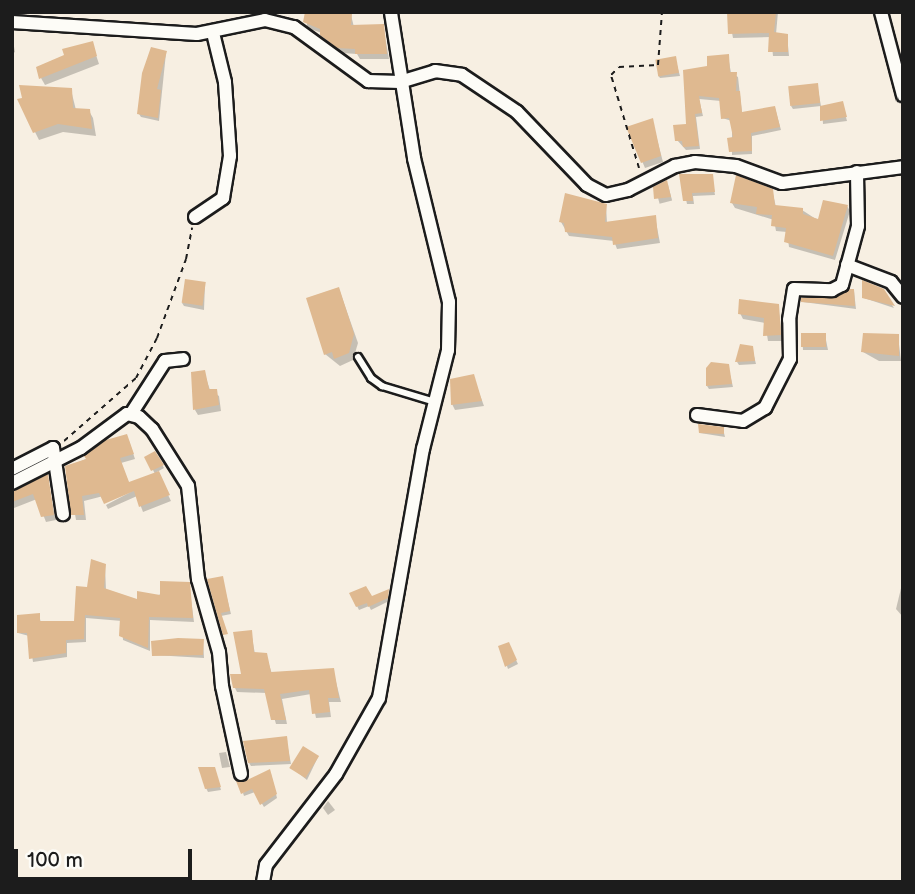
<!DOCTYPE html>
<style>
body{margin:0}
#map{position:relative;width:915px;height:894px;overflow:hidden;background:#f7efe2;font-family:"Balsamiq Sans",sans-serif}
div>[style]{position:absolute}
.shadow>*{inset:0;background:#0003;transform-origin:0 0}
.building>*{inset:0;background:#dfb990;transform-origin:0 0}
.path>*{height:2px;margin-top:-1px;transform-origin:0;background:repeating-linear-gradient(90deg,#1c1c1c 0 5px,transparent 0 10px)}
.roads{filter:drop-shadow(2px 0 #1c1c1c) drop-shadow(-2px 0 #1c1c1c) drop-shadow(0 2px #1c1c1c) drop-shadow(0 -2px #1c1c1c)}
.lane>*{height:6px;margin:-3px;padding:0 3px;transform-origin:3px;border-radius:3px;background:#fdfcf7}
.street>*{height:12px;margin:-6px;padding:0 6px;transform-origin:6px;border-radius:6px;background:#fdfcf7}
span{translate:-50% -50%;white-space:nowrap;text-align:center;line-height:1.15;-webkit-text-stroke:6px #fdfcf7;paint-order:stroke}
.frame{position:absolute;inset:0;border:14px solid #1c1c1c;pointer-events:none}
.scale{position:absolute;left:14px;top:849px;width:178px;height:32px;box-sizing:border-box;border:4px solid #1c1c1c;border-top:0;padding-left:9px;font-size:21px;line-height:24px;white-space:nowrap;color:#1c1c1c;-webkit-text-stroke:5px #fdfcf7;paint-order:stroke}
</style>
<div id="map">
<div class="shadow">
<i style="clip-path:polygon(307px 12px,351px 15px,354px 27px,383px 26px,389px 59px,360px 59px,357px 54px,342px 53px,322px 33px,307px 28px)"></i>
<i style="clip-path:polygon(728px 12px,778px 12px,776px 34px,787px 35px,789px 56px,773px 56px,771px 37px,733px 38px)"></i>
<i style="clip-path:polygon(12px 36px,15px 52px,12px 54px)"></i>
<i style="clip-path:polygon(92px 43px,99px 64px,45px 85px,41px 78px,66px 56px)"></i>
<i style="clip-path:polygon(166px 53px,159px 121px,141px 117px,139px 114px)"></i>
<i style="clip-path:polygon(728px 56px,731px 73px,738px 77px,742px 113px,775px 108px,781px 130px,752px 136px,752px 154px,732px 155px,732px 121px,722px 118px,721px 101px,699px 99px,703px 116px,696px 117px,700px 149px,686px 150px,677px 140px,688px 126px,709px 68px)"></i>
<i style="clip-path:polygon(675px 58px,680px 76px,660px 78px,658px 75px)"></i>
<i style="clip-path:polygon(817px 84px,821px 106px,793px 109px,791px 106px)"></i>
<i style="clip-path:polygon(71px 90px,76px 110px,89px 111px,93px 118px,96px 136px,63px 132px,39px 140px,19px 100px)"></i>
<i style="clip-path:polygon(842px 103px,847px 121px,823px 124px,822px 108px)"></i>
<i style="clip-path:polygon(652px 120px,663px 162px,645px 168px,628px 128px)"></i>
<i style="clip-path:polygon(681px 176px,712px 176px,715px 195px,693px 196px,694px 204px,687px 204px)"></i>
<i style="left:668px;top:185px;width:16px;height:13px;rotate:75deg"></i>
<i style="clip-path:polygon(772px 190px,776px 207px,802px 210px,819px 221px,847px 206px,850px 211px,835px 260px,789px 247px,787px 232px,776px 231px,774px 220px,735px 208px,732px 203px)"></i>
<i style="clip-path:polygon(606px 205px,607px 223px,655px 217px,660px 243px,617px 249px,614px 241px,569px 236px,561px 222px)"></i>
<i style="clip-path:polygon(205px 284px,204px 310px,184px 306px,182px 303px)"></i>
<i style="clip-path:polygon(339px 289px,358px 343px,353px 360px,340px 366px,325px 354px)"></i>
<i style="clip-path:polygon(882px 290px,894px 308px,864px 298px)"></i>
<i style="clip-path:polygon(854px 291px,856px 309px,803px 302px,836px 300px)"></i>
<i style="clip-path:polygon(778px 306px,783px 341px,768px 341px,765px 323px,743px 319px,740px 313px)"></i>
<i style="clip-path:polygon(802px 334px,825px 335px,828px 350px,803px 350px)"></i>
<i style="clip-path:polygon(898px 336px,901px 361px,879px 361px,863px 352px)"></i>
<i style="clip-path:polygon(752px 348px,756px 364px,739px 365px,737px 362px)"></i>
<i style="clip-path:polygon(728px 366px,733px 387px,709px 389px,707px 386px)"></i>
<i style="clip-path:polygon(204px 372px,210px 390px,219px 396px,221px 411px,198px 415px,195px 410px)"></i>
<i style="clip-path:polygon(473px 376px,484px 406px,455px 410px,452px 404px)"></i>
<i style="clip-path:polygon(723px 429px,725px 437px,700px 433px)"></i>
<i style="clip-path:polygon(129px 441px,135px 459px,121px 463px,129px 483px,155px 474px,147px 458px,155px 453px,164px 468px,157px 472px,171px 501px,143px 512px,137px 496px,108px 509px,106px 505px,142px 486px,84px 501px,86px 520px,76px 520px,67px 467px)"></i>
<i style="clip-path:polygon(47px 477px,56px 520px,46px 522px,37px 499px,14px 508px,12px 493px)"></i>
<i style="clip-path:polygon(105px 565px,106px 591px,139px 602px,189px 584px,194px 622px,150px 620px,150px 651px,123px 640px,122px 621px,86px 618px,86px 642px,67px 643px,67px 657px,33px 662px,29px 636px,18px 633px,18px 616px,39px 615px,41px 623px,76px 623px)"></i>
<i style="clip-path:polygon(222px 578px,231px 614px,221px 616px,227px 638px,209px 580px)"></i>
<i style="clip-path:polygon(903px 580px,903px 617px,896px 609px)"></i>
<i style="clip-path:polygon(388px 592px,389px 601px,371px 610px,369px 606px,359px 610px,351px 594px,371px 598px)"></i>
<i style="clip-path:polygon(251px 632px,255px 654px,266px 655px,272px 674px,333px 670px,341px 702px,329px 702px,331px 717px,316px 718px,311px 694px,282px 699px,287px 724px,276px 724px,267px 693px,237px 692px,235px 688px,243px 675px)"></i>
<i style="clip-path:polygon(203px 641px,204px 658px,154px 655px)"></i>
<i style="clip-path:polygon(508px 644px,518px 664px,508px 669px,507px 666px)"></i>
<i style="clip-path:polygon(286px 738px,291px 764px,251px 766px,249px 763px)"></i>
<i style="clip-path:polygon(226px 752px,230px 767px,222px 768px,219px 753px)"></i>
<i style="clip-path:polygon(318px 757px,307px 780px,292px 768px)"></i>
<i style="clip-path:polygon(216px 773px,221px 790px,208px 792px,206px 788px)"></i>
<i style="clip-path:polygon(271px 774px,277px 798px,264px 807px,255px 792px,244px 796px,243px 793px)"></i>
<i style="clip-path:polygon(328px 801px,335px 810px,328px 815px,323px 808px)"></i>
</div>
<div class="building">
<i style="clip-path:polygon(305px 12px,352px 14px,351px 25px,384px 24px,387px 54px,355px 54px,355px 49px,337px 48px,320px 35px,320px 29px,303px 22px)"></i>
<i style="clip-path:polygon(727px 12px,776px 12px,774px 32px,788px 34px,788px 52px,768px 52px,769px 33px,728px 34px)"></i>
<i style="clip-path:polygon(93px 41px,97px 56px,39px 79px,36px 67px,64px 55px,62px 49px)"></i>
<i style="clip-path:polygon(151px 47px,167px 51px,157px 89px,161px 90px,158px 118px,137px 114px,142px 73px)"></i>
<i style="clip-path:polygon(729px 54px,730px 72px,737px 72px,736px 91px,740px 91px,742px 112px,775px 106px,780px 127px,751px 133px,752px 151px,729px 152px,727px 138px,733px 137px,729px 118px,721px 119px,719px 98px,699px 96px,702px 113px,695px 114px,699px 146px,683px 147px,682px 141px,675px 141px,673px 125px,686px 124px,683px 70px,707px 66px,707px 56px)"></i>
<i style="left:676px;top:56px;width:17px;height:21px;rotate:80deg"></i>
<i style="left:818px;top:83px;width:20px;height:30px;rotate:84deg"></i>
<i style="clip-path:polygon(19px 85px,72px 88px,73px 108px,90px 109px,92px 129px,58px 124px,33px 133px,17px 99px,22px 98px)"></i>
<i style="clip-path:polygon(843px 101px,847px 117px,820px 121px,820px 106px)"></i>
<i style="clip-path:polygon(653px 118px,661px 156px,641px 163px,626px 127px)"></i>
<i style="clip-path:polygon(679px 174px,713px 174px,715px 192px,692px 193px,693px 201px,683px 201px)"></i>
<i style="clip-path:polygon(736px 175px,773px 189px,775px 205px,803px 208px,803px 214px,818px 219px,823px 200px,848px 205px,833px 256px,784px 242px,786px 228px,771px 226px,772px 215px,756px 214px,757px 207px,730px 203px)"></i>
<i style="clip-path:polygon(667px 180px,671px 197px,654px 199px,653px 187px)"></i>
<i style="clip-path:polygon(565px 193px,607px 204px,605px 222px,656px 215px,658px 238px,613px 245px,612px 237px,565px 232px,564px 223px,559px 222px)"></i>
<i style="left:185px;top:279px;width:21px;height:24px;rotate:8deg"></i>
<i style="clip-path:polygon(862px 280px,884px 289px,895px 306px,862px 298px)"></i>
<i style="clip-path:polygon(339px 287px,354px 334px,349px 353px,334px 359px,332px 352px,324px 355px,306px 298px)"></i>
<i style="clip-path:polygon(850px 289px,854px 289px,855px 306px,801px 302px,801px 298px,835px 298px)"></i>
<i style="clip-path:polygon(739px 299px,779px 304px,781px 335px,763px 336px,764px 318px,738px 314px)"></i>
<i style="left:801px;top:333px;width:25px;height:14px"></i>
<i style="clip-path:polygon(863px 333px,899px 334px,899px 356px,861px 352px)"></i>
<i style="clip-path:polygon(740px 344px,753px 346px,755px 361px,735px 362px)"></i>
<i style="clip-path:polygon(711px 362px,729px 364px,732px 384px,706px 386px,706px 368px)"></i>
<i style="clip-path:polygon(205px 370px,209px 389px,217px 389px,219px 405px,193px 410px,191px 372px)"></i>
<i style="clip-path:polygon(474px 374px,482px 401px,451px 405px,450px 379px)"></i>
<i style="clip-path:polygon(698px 424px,724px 427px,724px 434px,699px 433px)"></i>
<i style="clip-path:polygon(127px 434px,134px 454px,120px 458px,129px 482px,159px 471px,170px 495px,139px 507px,134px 491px,104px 504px,99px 493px,82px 496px,84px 515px,71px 515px,65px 466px,86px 459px,84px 456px,106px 440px)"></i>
<i style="clip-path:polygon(155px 451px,164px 465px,151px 471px,144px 457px)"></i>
<i style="clip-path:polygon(48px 474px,54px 515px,41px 517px,33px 494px,12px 502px,12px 492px)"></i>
<i style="clip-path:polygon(91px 559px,106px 564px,104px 588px,137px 599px,137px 591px,160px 595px,160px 581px,190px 582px,193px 618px,149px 617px,148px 648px,119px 636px,120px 618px,85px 615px,84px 639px,66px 640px,66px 653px,29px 659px,27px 633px,17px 633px,17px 615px,40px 613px,40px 621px,74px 621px,76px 586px,87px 587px)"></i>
<i style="clip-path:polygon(223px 576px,230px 611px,221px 613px,228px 634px,223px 635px,207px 579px)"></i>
<i style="clip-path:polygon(366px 586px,372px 596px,389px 589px,388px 598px,368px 607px,367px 603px,356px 607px,349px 593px)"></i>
<i style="clip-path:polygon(252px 630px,254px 652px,267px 653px,271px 672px,334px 668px,339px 698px,328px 698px,330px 712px,312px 714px,309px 690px,280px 694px,286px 720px,271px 720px,264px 689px,233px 688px,230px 674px,241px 674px,233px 632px)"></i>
<i style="clip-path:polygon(178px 638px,204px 639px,203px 655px,152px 656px,151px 641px)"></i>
<i style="clip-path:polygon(509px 642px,517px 660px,505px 667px,498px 646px)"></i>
<i style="clip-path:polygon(287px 736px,290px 761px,248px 763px,243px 741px)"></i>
<i style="left:303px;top:746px;width:19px;height:26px;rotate:32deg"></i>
<i style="clip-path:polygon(198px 767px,215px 767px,221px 787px,205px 789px)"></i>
<i style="clip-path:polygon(270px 769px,277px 794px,260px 805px,252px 789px,241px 794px,236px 781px,243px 782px)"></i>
</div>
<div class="path">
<i style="left:639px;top:168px;width:97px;rotate:-106.8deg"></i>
<i style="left:611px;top:75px;width:11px;rotate:-45deg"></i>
<i style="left:619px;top:67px;width:39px;rotate:-3deg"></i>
<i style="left:658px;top:65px;width:53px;rotate:-85.7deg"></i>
<i style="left:64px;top:441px;width:96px;rotate:-41.2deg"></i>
<i style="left:136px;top:378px;width:45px;rotate:-62.3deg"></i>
<i style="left:157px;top:338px;width:84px;rotate:-69.8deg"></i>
<i style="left:186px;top:259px;width:32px;rotate:-79deg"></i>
</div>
<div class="roads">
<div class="lane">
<i style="left:358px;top:357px;width:25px;rotate:58deg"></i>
<i style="left:371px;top:378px;width:14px;rotate:36deg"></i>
<i style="left:382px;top:386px;width:55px;rotate:16.8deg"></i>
</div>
<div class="street">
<i style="left:881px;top:12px;width:86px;rotate:75.2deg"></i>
<i style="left:12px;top:22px;width:185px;rotate:3.7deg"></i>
<i style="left:197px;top:34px;width:69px;rotate:-11.6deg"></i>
<i style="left:265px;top:20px;width:30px;rotate:14deg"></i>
<i style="left:294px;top:27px;width:92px;rotate:36.1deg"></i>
<i style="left:368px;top:81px;width:32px;rotate:2deg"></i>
<i style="left:400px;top:82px;width:37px;rotate:-17deg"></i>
<i style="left:435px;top:71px;width:27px;rotate:8deg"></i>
<i style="left:462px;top:75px;width:66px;rotate:33.9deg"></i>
<i style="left:517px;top:112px;width:101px;rotate:46.2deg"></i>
<i style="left:587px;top:185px;width:21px;rotate:28deg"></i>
<i style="left:606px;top:195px;width:23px;rotate:-13deg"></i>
<i style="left:628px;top:190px;width:53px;rotate:-27.1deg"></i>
<i style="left:675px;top:166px;width:20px;rotate:-11deg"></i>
<i style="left:695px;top:162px;width:41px;rotate:5.6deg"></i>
<i style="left:736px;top:166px;width:49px;rotate:20.3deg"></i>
<i style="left:782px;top:183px;width:122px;rotate:-7.5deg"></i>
<i style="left:195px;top:217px;width:34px;rotate:-34deg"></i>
<i style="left:223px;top:198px;width:43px;rotate:-80.5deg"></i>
<i style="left:230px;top:156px;width:74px;rotate:-93.9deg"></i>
<i style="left:225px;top:82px;width:50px;rotate:-103.8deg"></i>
<i style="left:847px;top:265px;width:47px;rotate:21.1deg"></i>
<i style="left:891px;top:282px;width:19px;rotate:51deg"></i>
<i style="left:131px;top:414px;width:63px;rotate:-57.3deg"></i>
<i style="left:165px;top:361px;width:18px;rotate:-6deg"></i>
<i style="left:697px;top:415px;width:46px;rotate:7.4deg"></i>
<i style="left:743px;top:421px;width:26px;rotate:-31deg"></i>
<i style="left:765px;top:408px;width:55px;rotate:-63deg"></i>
<i style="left:790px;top:359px;width:39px;rotate:-91deg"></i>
<i style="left:789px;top:320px;width:31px;rotate:-81deg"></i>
<i style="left:794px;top:289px;width:38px;rotate:2deg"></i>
<i style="left:832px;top:290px;width:11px;rotate:-27deg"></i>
<i style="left:842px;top:285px;width:61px;rotate:-74.8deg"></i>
<i style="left:858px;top:226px;width:54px;rotate:-91.1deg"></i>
<i style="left:12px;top:469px;width:46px;rotate:-27.1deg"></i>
<i style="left:53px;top:448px;width:67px;rotate:81.4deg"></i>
<i style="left:12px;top:483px;width:77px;rotate:-26.9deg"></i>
<i style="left:81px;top:448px;width:57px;rotate:-36.5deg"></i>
<i style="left:127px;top:414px;width:12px;rotate:14deg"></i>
<i style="left:139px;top:417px;width:18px;rotate:43deg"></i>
<i style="left:152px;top:429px;width:67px;rotate:57.7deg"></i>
<i style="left:188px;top:486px;width:94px;rotate:83.9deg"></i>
<i style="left:198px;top:579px;width:76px;rotate:74deg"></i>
<i style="left:219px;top:652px;width:34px;rotate:85deg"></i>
<i style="left:222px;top:686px;width:90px;rotate:77.8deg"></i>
<i style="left:263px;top:882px;width:17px;rotate:-80deg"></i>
<i style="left:266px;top:865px;width:115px;rotate:-52.4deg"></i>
<i style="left:336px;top:774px;width:87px;rotate:-60.5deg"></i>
<i style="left:379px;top:698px;width:253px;rotate:-80deg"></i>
<i style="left:423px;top:449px;width:102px;rotate:-75.8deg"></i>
<i style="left:448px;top:350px;width:48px;rotate:-88.8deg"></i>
<i style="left:449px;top:302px;width:148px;rotate:-103.7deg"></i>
<i style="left:414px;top:158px;width:148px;rotate:-99deg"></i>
</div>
</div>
<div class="frame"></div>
<div class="scale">100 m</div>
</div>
